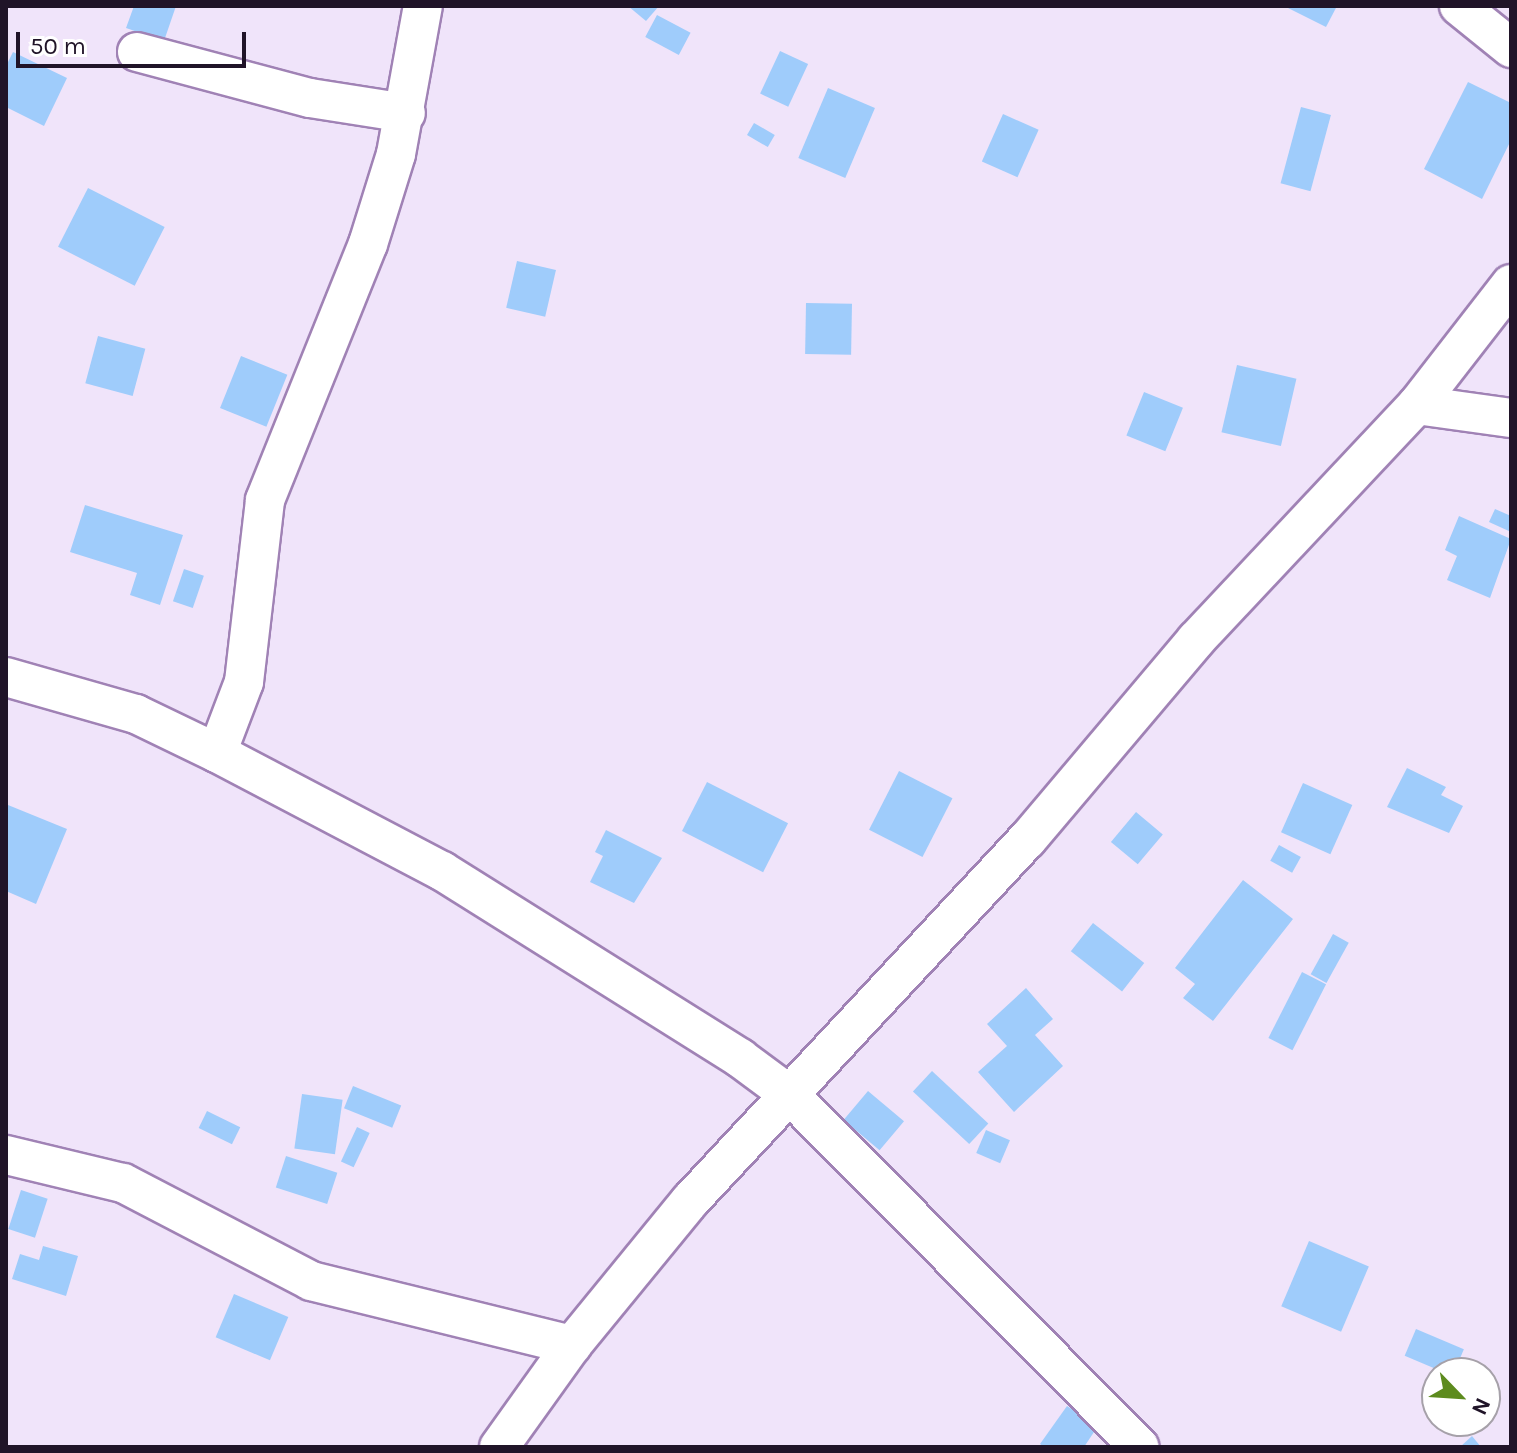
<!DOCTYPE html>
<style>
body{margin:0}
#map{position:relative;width:1517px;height:1453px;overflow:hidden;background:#f0e4fa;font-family:Karla,sans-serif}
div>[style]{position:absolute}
.building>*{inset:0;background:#9fccfb;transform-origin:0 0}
.roads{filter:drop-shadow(2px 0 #a082b5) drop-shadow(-2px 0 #a082b5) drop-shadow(0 2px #a082b5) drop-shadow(0 -2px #a082b5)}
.minor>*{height:38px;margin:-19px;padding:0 19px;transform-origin:19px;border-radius:19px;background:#fff}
span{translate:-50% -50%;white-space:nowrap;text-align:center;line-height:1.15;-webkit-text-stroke:6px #fff;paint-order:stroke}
.frame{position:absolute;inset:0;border:8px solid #201428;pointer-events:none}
.north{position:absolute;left:1421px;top:1357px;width:80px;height:80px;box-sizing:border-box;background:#fff;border:2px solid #a6a1a9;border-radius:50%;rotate:115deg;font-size:22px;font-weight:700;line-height:32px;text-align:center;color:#201428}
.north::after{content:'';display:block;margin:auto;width:28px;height:36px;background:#5d8b1e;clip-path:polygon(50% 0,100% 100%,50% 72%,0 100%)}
.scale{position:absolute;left:16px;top:32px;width:230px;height:36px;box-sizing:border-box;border:4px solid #201428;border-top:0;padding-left:10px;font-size:24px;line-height:28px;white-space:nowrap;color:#201428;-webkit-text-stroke:6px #fff;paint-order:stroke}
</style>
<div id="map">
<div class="building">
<i style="clip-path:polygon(134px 6px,176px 6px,164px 41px,126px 28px)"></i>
<i style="clip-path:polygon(628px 6px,659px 6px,646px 21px)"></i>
<i style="clip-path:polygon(1284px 6px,1337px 6px,1326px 27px)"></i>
<i style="left:657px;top:15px;width:38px;height:25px;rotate:28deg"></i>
<i style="left:780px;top:51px;width:31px;height:47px;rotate:25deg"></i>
<i style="clip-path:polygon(13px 52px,67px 78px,44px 126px,6px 107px,6px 66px)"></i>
<i style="clip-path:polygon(1468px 82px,1511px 103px,1511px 140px,1482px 199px,1424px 169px)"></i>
<i style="left:828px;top:88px;width:51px;height:76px;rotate:23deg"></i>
<i style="left:1301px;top:107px;width:31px;height:79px;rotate:15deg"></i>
<i style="left:1003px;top:114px;width:39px;height:52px;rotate:24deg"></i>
<i style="left:754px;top:123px;width:24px;height:14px;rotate:30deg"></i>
<i style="left:88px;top:188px;width:86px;height:66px;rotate:27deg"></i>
<i style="left:517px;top:261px;width:40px;height:48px;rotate:13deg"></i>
<i style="left:806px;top:303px;width:46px;height:51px;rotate:1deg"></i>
<i style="left:98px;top:336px;width:49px;height:49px;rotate:15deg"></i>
<i style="left:241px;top:356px;width:50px;height:56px;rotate:22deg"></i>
<i style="left:1237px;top:365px;width:61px;height:69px;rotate:13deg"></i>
<i style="left:1144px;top:392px;width:42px;height:47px;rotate:22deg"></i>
<i style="clip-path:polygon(85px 505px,183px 535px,160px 605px,130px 595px,137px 573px,70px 552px)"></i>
<i style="clip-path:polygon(1495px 509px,1511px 516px,1511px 532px,1489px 522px)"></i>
<i style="clip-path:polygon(1459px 516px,1511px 539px,1490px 598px,1447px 580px,1457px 556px,1445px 550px)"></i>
<i style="left:184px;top:569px;width:21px;height:34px;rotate:19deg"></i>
<i style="clip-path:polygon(1407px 768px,1446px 787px,1441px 795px,1463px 806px,1449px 833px,1387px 807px)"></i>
<i style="left:899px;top:771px;width:60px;height:66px;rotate:27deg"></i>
<i style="left:707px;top:782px;width:91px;height:55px;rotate:27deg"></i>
<i style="left:1303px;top:783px;width:54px;height:54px;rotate:24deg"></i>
<i style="clip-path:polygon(8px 805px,67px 829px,36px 904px,6px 891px)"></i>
<i style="left:1136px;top:812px;width:35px;height:39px;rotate:40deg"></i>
<i style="clip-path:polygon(606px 830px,662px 858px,634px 903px,590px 882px,603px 856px,595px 852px)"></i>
<i style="left:1279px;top:845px;width:25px;height:18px;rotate:29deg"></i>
<i style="clip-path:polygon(1243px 880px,1293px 919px,1213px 1021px,1183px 998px,1195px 984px,1175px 968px)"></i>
<i style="left:1093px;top:923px;width:65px;height:36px;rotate:38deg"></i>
<i style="left:1333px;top:934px;width:18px;height:46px;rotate:29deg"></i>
<i style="left:1302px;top:972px;width:27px;height:74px;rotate:27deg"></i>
<i style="clip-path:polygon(1026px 988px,1053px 1019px,1035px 1035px,1063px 1066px,1014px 1112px,978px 1072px,1007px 1046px,987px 1024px)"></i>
<i style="left:932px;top:1071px;width:77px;height:28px;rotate:43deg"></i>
<i style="left:353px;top:1086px;width:52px;height:24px;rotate:22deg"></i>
<i style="left:868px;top:1091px;width:47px;height:38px;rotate:40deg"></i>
<i style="left:302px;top:1094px;width:41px;height:55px;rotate:8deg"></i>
<i style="left:207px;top:1111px;width:37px;height:19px;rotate:26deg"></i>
<i style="left:357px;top:1127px;width:14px;height:38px;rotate:25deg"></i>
<i style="left:986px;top:1130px;width:26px;height:25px;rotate:23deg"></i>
<i style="left:286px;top:1156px;width:54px;height:33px;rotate:18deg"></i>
<i style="left:21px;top:1190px;width:28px;height:41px;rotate:18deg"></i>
<i style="left:1309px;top:1241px;width:65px;height:71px;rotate:23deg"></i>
<i style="clip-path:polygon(43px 1246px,78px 1256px,66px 1296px,12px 1279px,20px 1254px,39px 1260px)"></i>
<i style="left:234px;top:1294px;width:59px;height:47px;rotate:23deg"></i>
<i style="left:1416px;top:1329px;width:52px;height:29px;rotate:23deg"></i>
<i style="clip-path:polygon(1067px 1406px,1098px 1426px,1084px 1447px,1044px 1447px,1040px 1444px)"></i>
<i style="clip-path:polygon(1472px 1436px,1481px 1447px,1460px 1447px)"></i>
</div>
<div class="roads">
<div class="minor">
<i style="left:1459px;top:6px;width:67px;rotate:38.9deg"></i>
<i style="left:137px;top:52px;width:179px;rotate:14.9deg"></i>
<i style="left:310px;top:98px;width:97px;rotate:8.9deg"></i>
<i style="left:1417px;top:405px;width:95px;rotate:7.9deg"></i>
<i style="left:6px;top:677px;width:135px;rotate:15.9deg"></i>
<i style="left:136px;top:714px;width:90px;rotate:25.7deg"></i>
<i style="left:217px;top:753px;width:254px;rotate:27.7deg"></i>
<i style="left:442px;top:871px;width:352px;rotate:32.1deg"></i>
<i style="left:740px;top:1058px;width:62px;rotate:36.5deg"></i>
<i style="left:790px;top:1095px;width:496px;rotate:45.2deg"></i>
<i style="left:217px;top:753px;width:76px;rotate:-69.2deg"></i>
<i style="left:244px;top:682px;width:183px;rotate:-83.4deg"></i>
<i style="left:265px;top:500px;width:276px;rotate:-68.1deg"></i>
<i style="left:368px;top:244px;width:94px;rotate:-72.7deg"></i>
<i style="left:396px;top:154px;width:150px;rotate:-79.7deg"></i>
<i style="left:6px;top:1155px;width:120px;rotate:13.5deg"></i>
<i style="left:123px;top:1183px;width:212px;rotate:27.5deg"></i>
<i style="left:311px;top:1281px;width:269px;rotate:13.8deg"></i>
<i style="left:499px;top:1447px;width:125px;rotate:-54.4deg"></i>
<i style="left:572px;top:1345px;width:186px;rotate:-50.7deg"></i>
<i style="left:690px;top:1201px;width:494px;rotate:-47deg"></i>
<i style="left:1027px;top:840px;width:262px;rotate:-49.8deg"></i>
<i style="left:1196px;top:640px;width:323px;rotate:-46.8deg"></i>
<i style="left:1417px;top:405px;width:153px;rotate:-52.2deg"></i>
</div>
</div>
<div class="frame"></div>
<div class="north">N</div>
<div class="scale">50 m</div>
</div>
